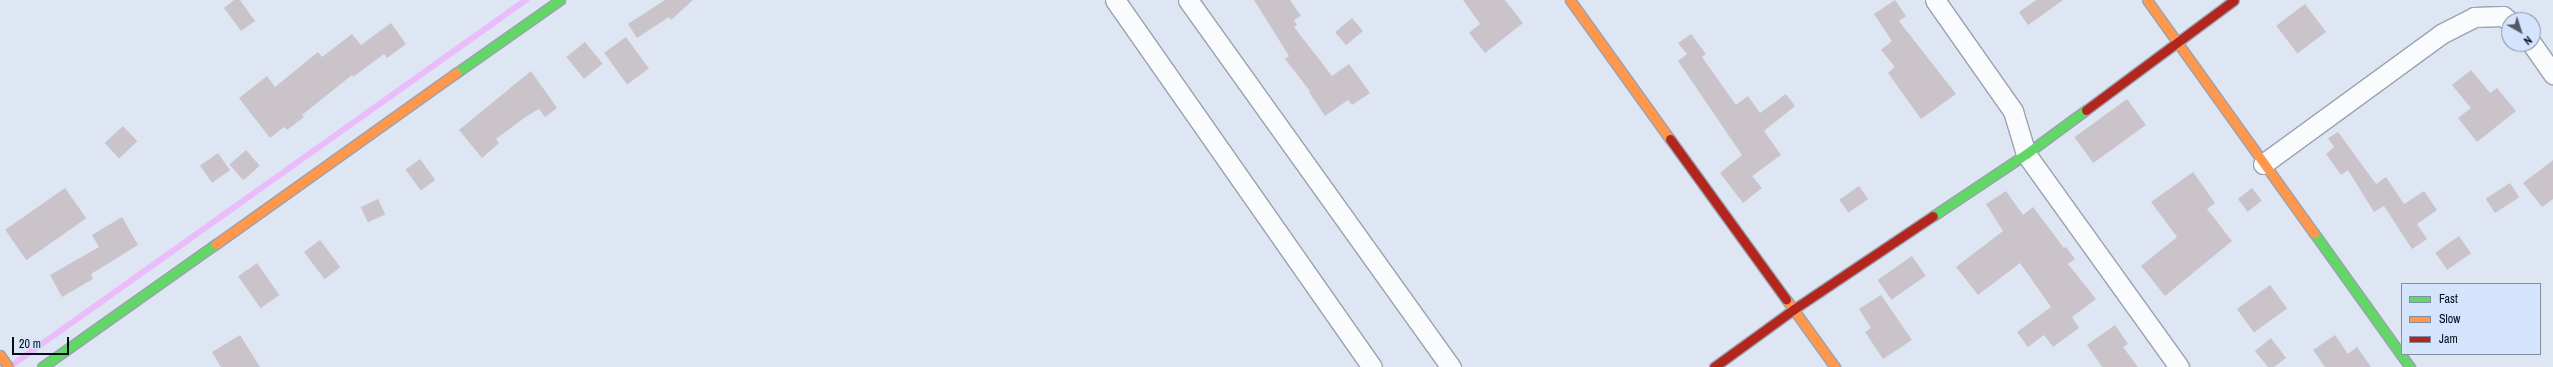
<!DOCTYPE html>
<style>
body{margin:0}
#map{position:relative;width:2553px;height:367px;overflow:hidden;background:#dee6f4;font-family:"Archivo Narrow",sans-serif}
div>[style]{position:absolute}
.stream>*{height:5.5px;margin:-2.75px;padding:0 2.75px;transform-origin:2.75px;border-radius:2.75px;background:#ebbcfb}
.building>*{inset:0;background:#cac3c9;transform-origin:0 0}
.roads{filter:drop-shadow(1px 0 #9aa2af) drop-shadow(-1px 0 #9aa2af) drop-shadow(0 1px #9aa2af) drop-shadow(0 -1px #9aa2af)}
.street>*{height:19px;margin:-9.5px;padding:0 9.5px;transform-origin:9.5px;border-radius:9.5px;background:#fafbfd}
.fast>*{height:9px;margin:-4.5px;padding:0 4.5px;transform-origin:4.5px;border-radius:4.5px;background:#63d668}
.slow>*{height:9px;margin:-4.5px;padding:0 4.5px;transform-origin:4.5px;border-radius:4.5px;background:#ff974d}
.jam>*{height:9px;margin:-4.5px;padding:0 4.5px;transform-origin:4.5px;border-radius:4.5px;background:#b3261e}
span{translate:-50% -50%;white-space:nowrap;text-align:center;line-height:1.15;-webkit-text-stroke:3.5px #d5e4fd;paint-order:stroke}
.legend{position:absolute;left:2401px;top:283px;width:140px;height:72px;box-sizing:border-box;background:#d5e4fd;border:1px solid #828ea2;margin:0;padding:5px 7px;list-style:none;font-size:12px;color:#050c1a}
.legend li{display:flex;align-items:center;gap:8px;height:20px}
.legend b{width:20px;border:1px solid #828ea2}
.north{position:absolute;left:2501px;top:12px;width:40px;height:40px;box-sizing:border-box;background:#d5e4fd;border:1px solid #828ea2;border-radius:50%;rotate:141deg;font-size:11px;font-weight:700;line-height:16px;text-align:center;color:#050c1a}
.north::after{content:'';display:block;margin:auto;width:14px;height:18px;background:#515866;clip-path:polygon(50% 0,100% 100%,50% 72%,0 100%)}
.scale{position:absolute;left:12px;top:337px;width:57px;height:18px;box-sizing:border-box;border:2px solid #050c1a;border-top:0;padding-left:5px;font-size:12px;line-height:14px;white-space:nowrap;color:#050c1a;-webkit-text-stroke:3px #d5e4fd;paint-order:stroke}
</style>
<div id="map">
<div class="stream">
<i style="left:11px;top:366px;width:632px;rotate:-35.4deg"></i>
</div>
<div class="building">
<i style="clip-path:polygon(234px 0,240px 0,255px 21px,241px 31px,224px 8px)"></i>
<i style="clip-path:polygon(665px 0,693px 0,671px 20px,669px 17px,637px 38px,628px 24px)"></i>
<i style="clip-path:polygon(1254px 0,1290px 0,1301px 16px,1294px 20px,1297px 25px,1294px 27px,1332px 76px,1349px 64px,1370px 93px,1352px 105px,1348px 100px,1325px 116px,1309px 92px,1310px 91px,1285px 59px,1289px 56px)"></i>
<i style="clip-path:polygon(1463px 0,1505px 0,1523px 23px,1485px 53px,1469px 33px,1480px 24px)"></i>
<i style="clip-path:polygon(1895px 0,1906px 16px,1899px 21px,1956px 94px,1921px 119px,1888px 73px,1895px 67px,1881px 50px,1892px 41px,1874px 14px)"></i>
<i style="clip-path:polygon(2036px 0,2063px 0,2028px 25px,2019px 12px)"></i>
<i style="left:2305px;top:4px;width:35px;height:36px;rotate:53deg"></i>
<i style="left:1352px;top:18px;width:17px;height:22px;rotate:50deg"></i>
<i style="clip-path:polygon(391px 23px,406px 44px,387px 58px,384px 54px,353px 77px,352px 75px,302px 115px,304px 117px,287px 130px,284px 127px,270px 138px,239px 98px,267px 76px,275px 87px,318px 52px,322px 57px,352px 34px,361px 45px)"></i>
<i style="clip-path:polygon(1691px 34px,1706px 54px,1702px 57px,1736px 105px,1748px 96px,1760px 113px,1786px 94px,1795px 106px,1764px 131px,1781px 155px,1752px 176px,1762px 188px,1743px 203px,1720px 173px,1742px 155px,1678px 61px,1687px 54px,1678px 43px)"></i>
<i style="left:626px;top:37px;width:39px;height:27px;rotate:54deg"></i>
<i style="left:585px;top:42px;width:28px;height:24px;rotate:51deg"></i>
<i style="clip-path:polygon(2471px 70px,2490px 93px,2497px 88px,2516px 111px,2477px 142px,2458px 118px,2471px 108px,2452px 85px)"></i>
<i style="clip-path:polygon(531px 71px,557px 108px,545px 117px,539px 109px,527px 116px,496px 139px,499px 143px,482px 158px,459px 130px)"></i>
<i style="left:2127px;top:99px;width:32px;height:65px;rotate:54deg"></i>
<i style="left:123px;top:126px;width:21px;height:25px;rotate:47deg"></i>
<i style="clip-path:polygon(2338px 132px,2376px 184px,2386px 177px,2404px 204px,2424px 191px,2437px 210px,2417px 224px,2427px 239px,2412px 249px,2384px 206px,2374px 212px,2348px 170px,2341px 175px,2326px 154px,2334px 147px,2328px 138px)"></i>
<i style="left:246px;top:150px;width:21px;height:22px;rotate:49deg"></i>
<i style="left:218px;top:153px;width:21px;height:22px;rotate:55deg"></i>
<i style="left:420px;top:159px;width:26px;height:18px;rotate:54deg"></i>
<i style="clip-path:polygon(2553px 160px,2553px 199px,2542px 207px,2523px 183px)"></i>
<i style="clip-path:polygon(2193px 172px,2215px 203px,2207px 209px,2232px 241px,2165px 296px,2141px 266px,2177px 237px,2151px 202px)"></i>
<i style="left:2510px;top:183px;width:17px;height:29px;rotate:57deg"></i>
<i style="left:1859px;top:186px;width:16px;height:24px;rotate:55deg"></i>
<i style="left:65px;top:188px;width:37px;height:73px;rotate:55deg"></i>
<i style="left:2252px;top:188px;width:16px;height:18px;rotate:52deg"></i>
<i style="clip-path:polygon(2006px 191px,2023px 215px,2033px 207px,2064px 248px,2066px 247px,2075px 259px,2068px 264px,2096px 299px,2072px 317px,2079px 328px,2053px 347px,2044px 335px,2028px 347px,2017px 332px,2051px 307px,2020px 263px,1978px 295px,1956px 267px,2003px 231px,1986px 204px)"></i>
<i style="left:378px;top:199px;width:17px;height:19px;rotate:65deg"></i>
<i style="clip-path:polygon(122px 217px,138px 245px,91px 274px,93px 279px,62px 297px,50px 275px,99px 247px,92px 235px)"></i>
<i style="left:2459px;top:236px;width:21px;height:29px;rotate:55deg"></i>
<i style="left:320px;top:240px;width:34px;height:20px;rotate:53deg"></i>
<i style="left:1912px;top:256px;width:24px;height:42px;rotate:55deg"></i>
<i style="left:257px;top:263px;width:39px;height:23px;rotate:55deg"></i>
<i style="left:2270px;top:285px;width:29px;height:41px;rotate:54deg"></i>
<i style="clip-path:polygon(1881px 295px,1912px 340px,1883px 359px,1865px 332px,1871px 328px,1859px 309px)"></i>
<i style="clip-path:polygon(2115px 325px,2128px 344px,2123px 347px,2138px 367px,2102px 367px,2087px 345px)"></i>
<i style="clip-path:polygon(240px 335px,260px 367px,221px 367px,212px 352px)"></i>
<i style="clip-path:polygon(2335px 335px,2348px 354px,2357px 347px,2371px 367px,2325px 367px,2313px 350px)"></i>
<i style="clip-path:polygon(2271px 338px,2286px 358px,2274px 367px,2268px 367px,2255px 351px)"></i>
</div>
<div class="roads">
<div class="street">
<i style="left:1115px;top:0;width:448px;rotate:55deg"></i>
<i style="left:1188px;top:0;width:452px;rotate:54.4deg"></i>
<i style="left:1935px;top:0;width:136px;rotate:54.9deg"></i>
<i style="left:2013px;top:111px;width:45px;rotate:73.2deg"></i>
<i style="left:2026px;top:154px;width:262px;rotate:54.3deg"></i>
<i style="left:2532px;top:44px;width:37px;rotate:55deg"></i>
<i style="left:2263px;top:164px;width:220px;rotate:-36.1deg"></i>
<i style="left:2441px;top:34px;width:37px;rotate:-27deg"></i>
<i style="left:2474px;top:17px;width:29px;rotate:-2deg"></i>
<i style="left:2503px;top:16px;width:8px;rotate:40deg"></i>
</div>
<div class="fast">
<i style="left:456px;top:73px;width:127px;rotate:-35.1deg"></i>
<i style="left:1933px;top:216px;width:112px;rotate:-33.7deg"></i>
<i style="left:2026px;top:154px;width:74px;rotate:-36.3deg"></i>
<i style="left:2314px;top:233px;width:165px;rotate:54.4deg"></i>
<i style="left:42px;top:367px;width:213px;rotate:-35.3deg"></i>
</div>
<div class="slow">
<i style="left:1570px;top:0;width:171px;rotate:54.3deg"></i>
<i style="left:2147px;top:0;width:287px;rotate:54.4deg"></i>
<i style="left:216px;top:244px;width:295px;rotate:-35.5deg"></i>
<i style="left:1786px;top:299px;width:84px;rotate:54.2deg"></i>
<i style="left:0;top:355px;width:14px;rotate:56deg"></i>
</div>
<div class="jam">
<i style="left:2086px;top:110px;width:184px;rotate:-36.6deg"></i>
<i style="left:1670px;top:139px;width:198px;rotate:54.1deg"></i>
<i style="left:1714px;top:367px;width:99px;rotate:-35.9deg"></i>
<i style="left:1794px;top:309px;width:167px;rotate:-33.8deg"></i>
</div>
</div>
<ul class="legend">
<li><b style="height:5px;background:#63d668"></b>Fast</li>
<li><b style="height:5px;background:#ff974d"></b>Slow</li>
<li><b style="height:5px;background:#b3261e"></b>Jam</li>
</ul>
<div class="north">N</div>
<div class="scale">20 m</div>
</div>
